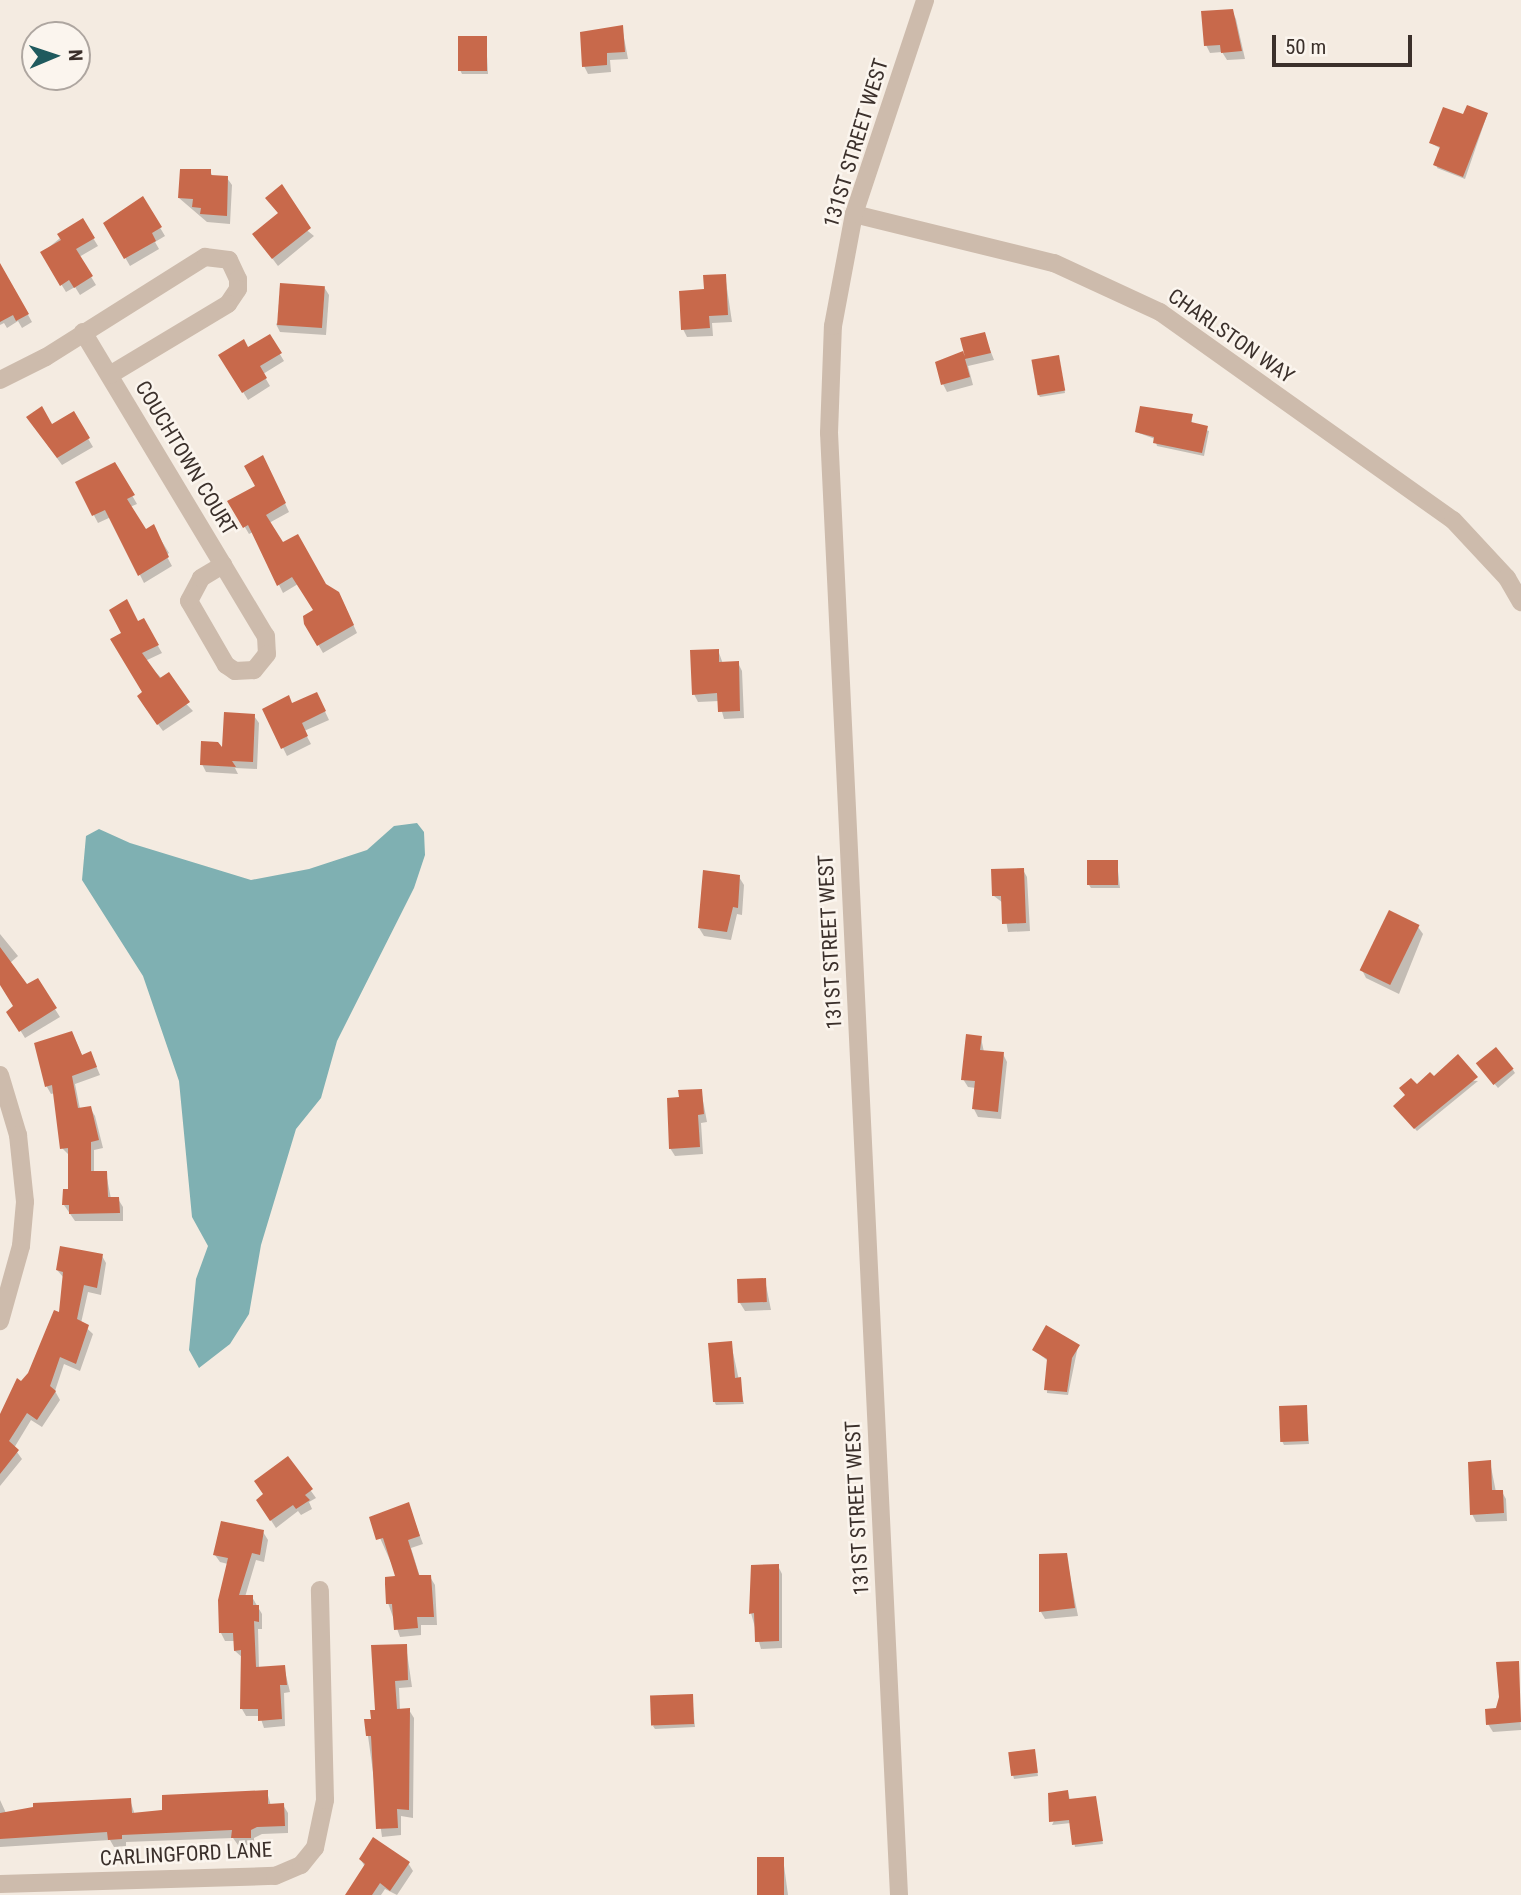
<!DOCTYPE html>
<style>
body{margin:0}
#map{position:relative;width:1521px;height:1895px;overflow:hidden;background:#f4ebe1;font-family:"Roboto Condensed",sans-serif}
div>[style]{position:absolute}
.water>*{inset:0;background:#7fb0b2}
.shadow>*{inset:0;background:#0003}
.building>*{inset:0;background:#c8694b;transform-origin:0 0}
.minor>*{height:18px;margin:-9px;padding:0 9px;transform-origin:9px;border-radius:9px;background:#cdbbac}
span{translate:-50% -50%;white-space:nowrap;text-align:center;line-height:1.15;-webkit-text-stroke:5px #fbf5ee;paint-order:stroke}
.street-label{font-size:21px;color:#3b302b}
.north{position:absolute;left:21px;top:21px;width:70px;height:70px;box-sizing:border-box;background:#fbf5ee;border:2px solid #aea6a0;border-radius:50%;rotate:88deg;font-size:19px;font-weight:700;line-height:28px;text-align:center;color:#3b302b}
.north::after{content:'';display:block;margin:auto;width:24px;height:32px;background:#1f5a5e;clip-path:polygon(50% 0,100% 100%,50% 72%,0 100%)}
.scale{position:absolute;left:1272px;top:35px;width:140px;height:32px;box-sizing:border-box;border:4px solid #3b302b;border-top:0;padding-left:9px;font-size:21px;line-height:24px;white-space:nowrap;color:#3b302b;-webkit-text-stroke:5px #fbf5ee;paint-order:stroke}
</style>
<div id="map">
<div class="water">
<i style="clip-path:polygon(417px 823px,424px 832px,425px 855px,414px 888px,337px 1041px,321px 1098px,296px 1129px,261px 1245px,249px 1314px,230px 1344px,199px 1368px,189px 1350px,196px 1279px,208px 1246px,192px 1217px,179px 1081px,143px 976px,82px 880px,86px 836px,99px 829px,130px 843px,251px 880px,309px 869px,367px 850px,394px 826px)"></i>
</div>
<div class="shadow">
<i style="clip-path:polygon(1232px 11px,1236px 19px,1245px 59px,1227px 60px,1222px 52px,1210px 53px,1206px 45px)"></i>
<i style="clip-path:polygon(622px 27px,628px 59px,610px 60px,611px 72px,588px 74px,584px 66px)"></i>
<i style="clip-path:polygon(486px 38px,488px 74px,462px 74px,460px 70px)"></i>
<i style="clip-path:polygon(1487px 115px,1465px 179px,1437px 168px,1441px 149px,1431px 143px,1464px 117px)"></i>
<i style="clip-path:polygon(210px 171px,213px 177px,227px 178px,232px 185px,230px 224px,207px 222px,179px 198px)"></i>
<i style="clip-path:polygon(267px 198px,314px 236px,278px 266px,254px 234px,279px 214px)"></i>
<i style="clip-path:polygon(143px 199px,165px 236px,155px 242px,159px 249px,130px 266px,106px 224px)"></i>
<i style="clip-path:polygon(82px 220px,98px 246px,79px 257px,96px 285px,80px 295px,75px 287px,66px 292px,42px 253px)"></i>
<i style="clip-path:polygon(725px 275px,732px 322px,712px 323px,713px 336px,687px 337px,683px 329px,706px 291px)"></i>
<i style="clip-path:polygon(9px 281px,32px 322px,22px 328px,18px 321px,7px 328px,4px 323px,0 325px,0 286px)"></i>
<i style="clip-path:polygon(324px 287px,329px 295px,326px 335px,280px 332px,276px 324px)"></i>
<i style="clip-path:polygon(984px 334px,994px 360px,968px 366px,973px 385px,947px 392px,943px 384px,963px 353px,967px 359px,962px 339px)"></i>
<i style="clip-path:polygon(269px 336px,284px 361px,263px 374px,270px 386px,248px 400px,221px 356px,248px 349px)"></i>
<i style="clip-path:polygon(1058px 357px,1065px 393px,1040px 397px,1038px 394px)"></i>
<i style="clip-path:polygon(73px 413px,93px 447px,62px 465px,33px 425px,52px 426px)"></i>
<i style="clip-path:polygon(1192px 416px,1192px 424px,1209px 431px,1204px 456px,1157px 446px,1155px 439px,1136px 432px)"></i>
<i style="clip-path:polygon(114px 464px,137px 504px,130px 507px,145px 532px,153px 527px,169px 553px,166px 555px,172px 566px,144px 583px,111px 517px,98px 523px,77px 483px)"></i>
<i style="clip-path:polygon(267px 465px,289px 512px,269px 523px,282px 545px,343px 602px,357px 633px,323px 653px,306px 623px,315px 611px,298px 584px,283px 593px,253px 532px,249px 534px,230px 502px,257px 486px)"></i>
<i style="clip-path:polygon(143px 620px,162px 653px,145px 661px,193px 711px,163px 731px,143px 704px,138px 623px)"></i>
<i style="clip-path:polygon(718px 650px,723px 664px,738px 663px,742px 671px,744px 718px,724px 719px,719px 701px,698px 702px,694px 694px)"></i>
<i style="clip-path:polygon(320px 701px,329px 720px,304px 731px,311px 744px,287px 756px,264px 709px)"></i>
<i style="clip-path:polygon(254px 716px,259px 723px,257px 769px,235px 768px,238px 774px,206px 772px,202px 764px,223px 752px)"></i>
<i style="clip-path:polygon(1117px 862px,1120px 888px,1091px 888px,1089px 885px)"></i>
<i style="clip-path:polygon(1023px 870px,1027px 877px,1030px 931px,1008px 932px,1003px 903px,994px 896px)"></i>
<i style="clip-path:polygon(739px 877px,744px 885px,742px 915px,737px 914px,731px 940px,704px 936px,699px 928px)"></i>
<i style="clip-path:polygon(1418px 927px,1423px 934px,1399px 994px,1366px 978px,1362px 970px)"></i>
<i style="clip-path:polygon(0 934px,18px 956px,10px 963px,26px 987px,37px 981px,60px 1017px,25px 1038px,9px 1012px,15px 1007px,0 984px)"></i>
<i style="clip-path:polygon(72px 1033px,83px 1057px,94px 1061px,100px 1075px,75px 1084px,80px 1109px,90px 1108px,95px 1116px,103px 1148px,94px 1150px,94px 1173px,106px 1173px,111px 1199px,118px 1199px,123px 1207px,123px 1221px,75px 1221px,64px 1205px,69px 1191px,69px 1155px,62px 1148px,55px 1093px,51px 1094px,47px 1087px,36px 1045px)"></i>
<i style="clip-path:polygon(981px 1038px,984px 1052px,1003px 1054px,1007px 1062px,1001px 1119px,978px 1117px,974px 1109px,976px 1088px,968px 1087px,963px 1079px)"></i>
<i style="clip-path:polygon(1480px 1067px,1513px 1070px,1515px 1073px,1498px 1088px)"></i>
<i style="clip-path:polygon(1433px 1078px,1478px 1081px,1417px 1131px,1397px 1109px,1417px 1087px)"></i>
<i style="clip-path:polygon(701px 1090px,707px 1122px,701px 1123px,703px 1154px,675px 1156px,670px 1148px,681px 1099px)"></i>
<i style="clip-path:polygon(102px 1256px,106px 1263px,101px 1295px,88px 1292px,81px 1323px,93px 1334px,80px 1371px,64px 1364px,55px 1391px,60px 1400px,42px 1427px,31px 1420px,14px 1448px,22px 1459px,0 1486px,0 1416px,30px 1374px,61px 1315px,64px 1278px,57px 1270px)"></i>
<i style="clip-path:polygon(765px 1280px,771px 1310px,745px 1311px,740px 1303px)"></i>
<i style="clip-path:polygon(731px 1343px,744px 1404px,716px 1405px,714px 1401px)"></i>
<i style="clip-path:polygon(1078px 1346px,1068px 1395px,1047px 1393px,1048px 1361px,1034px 1350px)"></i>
<i style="clip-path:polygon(1306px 1406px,1309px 1444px,1284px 1445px,1282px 1441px)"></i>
<i style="clip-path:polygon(288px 1459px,316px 1498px,309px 1502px,312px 1509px,301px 1515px,298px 1511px,276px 1528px,263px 1508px,265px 1495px)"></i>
<i style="clip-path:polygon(1490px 1462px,1496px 1492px,1502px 1492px,1506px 1499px,1507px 1521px,1476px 1522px,1472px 1514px)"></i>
<i style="clip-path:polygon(408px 1504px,423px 1544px,411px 1548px,420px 1577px,430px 1577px,435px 1585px,437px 1625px,421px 1625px,421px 1635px,400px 1637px,388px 1603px,398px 1578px,371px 1518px)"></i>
<i style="clip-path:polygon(263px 1532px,268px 1540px,264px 1562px,256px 1560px,245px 1597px,252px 1597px,262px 1614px,262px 1629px,258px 1629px,259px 1668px,284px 1667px,290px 1692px,284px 1693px,285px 1726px,264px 1728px,260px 1716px,246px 1716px,242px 1709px,243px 1658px,235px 1651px,235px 1641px,225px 1641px,221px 1633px,228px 1564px,220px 1562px,215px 1555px)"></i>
<i style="clip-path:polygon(1066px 1555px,1078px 1616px,1045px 1619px,1041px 1612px)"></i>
<i style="clip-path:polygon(778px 1566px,782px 1574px,782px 1648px,761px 1649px,751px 1613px)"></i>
<i style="clip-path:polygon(406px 1646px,412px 1687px,399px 1688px,400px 1710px,409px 1710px,414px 1718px,413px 1818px,401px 1816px,401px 1835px,382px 1837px,368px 1736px)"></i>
<i style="clip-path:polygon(1518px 1663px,1521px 1730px,1493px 1732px,1488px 1724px)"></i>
<i style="clip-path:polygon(692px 1696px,695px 1727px,655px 1729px,653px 1726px)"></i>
<i style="clip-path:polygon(1034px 1751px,1038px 1776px,1014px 1779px,1013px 1775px)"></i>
<i style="clip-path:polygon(267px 1792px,271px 1806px,283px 1805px,288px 1813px,288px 1833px,262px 1834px,254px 1838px,254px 1845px,238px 1845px,233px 1838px,126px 1842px,126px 1846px,114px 1847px,110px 1840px,0 1847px,0 1800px,6px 1813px,130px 1800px,135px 1815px)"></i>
<i style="clip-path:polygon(1068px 1792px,1070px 1800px,1095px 1798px,1103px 1844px,1075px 1847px,1071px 1823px,1052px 1825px)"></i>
<i style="clip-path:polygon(783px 1858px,788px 1895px,760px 1895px)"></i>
<i style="clip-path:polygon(361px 1860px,408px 1863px,413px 1871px,397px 1895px,385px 1889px,381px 1895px,358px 1895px,365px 1867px)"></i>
</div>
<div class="building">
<i style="clip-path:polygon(1233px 9px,1242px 51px,1221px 53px,1220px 45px,1204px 46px,1201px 11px)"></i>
<i style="clip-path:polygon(623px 25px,625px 52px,607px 53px,607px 65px,582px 67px,580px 32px)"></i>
<i style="left:487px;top:36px;width:35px;height:29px;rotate:90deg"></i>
<i style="clip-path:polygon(1467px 105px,1488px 113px,1463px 177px,1433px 165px,1440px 147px,1429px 143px,1443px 107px,1463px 114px)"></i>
<i style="clip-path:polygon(180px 169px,211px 169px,211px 175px,228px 176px,227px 216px,200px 214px,201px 208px,192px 207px,193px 199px,178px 198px)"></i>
<i style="clip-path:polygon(282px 184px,311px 228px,272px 259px,252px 234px,278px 213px,265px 198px)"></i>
<i style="clip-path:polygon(143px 196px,162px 227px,152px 233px,156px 241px,124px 259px,103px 223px)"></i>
<i style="clip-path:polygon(83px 218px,95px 238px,76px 249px,93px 276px,74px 288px,69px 280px,60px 286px,40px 252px,61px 240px,57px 234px)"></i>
<i style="clip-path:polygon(0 263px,29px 314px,16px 321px,13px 315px,0 322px)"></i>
<i style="clip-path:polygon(726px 274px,728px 315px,709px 316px,710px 328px,681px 330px,679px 291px,704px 289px,703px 275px)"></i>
<i style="left:280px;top:283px;width:45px;height:42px;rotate:4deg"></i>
<i style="clip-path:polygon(985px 332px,991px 353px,965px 359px,970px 377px,941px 385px,935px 362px,963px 351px,965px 357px,960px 338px)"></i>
<i style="clip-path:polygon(270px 334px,282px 353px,260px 366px,267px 378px,242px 393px,218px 355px,244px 339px,248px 347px)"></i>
<i style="left:1059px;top:355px;width:36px;height:28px;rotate:80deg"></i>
<i style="clip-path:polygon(42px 406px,52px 424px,74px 411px,90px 438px,57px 458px,26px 417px)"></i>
<i style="clip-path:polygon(1140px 406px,1193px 414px,1191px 422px,1208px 426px,1202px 453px,1153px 443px,1154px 437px,1135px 432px)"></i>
<i style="clip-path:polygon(263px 455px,286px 503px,266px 515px,283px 542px,298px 534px,326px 584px,339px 592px,354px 625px,317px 646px,304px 624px,303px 616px,313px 610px,292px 577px,277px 586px,248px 525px,243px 528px,227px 501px,255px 486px,244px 466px)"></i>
<i style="clip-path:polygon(115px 462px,135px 495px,127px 499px,146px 529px,154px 524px,169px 557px,138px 576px,105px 510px,92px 516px,75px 482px)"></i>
<i style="clip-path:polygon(127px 599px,138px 621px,144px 618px,159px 645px,142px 653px,160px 678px,169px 672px,190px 702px,157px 725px,137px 696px,142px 692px,110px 639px,121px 633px,109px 610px)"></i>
<i style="clip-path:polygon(719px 649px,719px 662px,739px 661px,740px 711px,718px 712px,717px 693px,692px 695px,690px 650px)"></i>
<i style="clip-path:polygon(317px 692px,326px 711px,302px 723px,308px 736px,281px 749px,262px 709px,289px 695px,292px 703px)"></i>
<i style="clip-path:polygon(224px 712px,255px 714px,253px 762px,232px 761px,236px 767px,200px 765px,201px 741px,218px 742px,222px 747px)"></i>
<i style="left:1087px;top:860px;width:31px;height:25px"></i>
<i style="clip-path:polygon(1024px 868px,1026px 923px,1002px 924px,1001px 896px,992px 896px,991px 869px)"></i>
<i style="clip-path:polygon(703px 870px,740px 875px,738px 908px,733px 907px,727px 932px,698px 928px)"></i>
<i style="left:1389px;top:910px;width:34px;height:67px;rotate:26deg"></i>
<i style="clip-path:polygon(0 947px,27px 984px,38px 978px,57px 1008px,19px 1032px,6px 1012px,13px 1006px,0 985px)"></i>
<i style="clip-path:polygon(72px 1031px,82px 1055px,91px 1051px,97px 1067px,72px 1076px,78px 1108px,91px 1106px,99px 1140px,91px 1142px,91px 1171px,107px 1171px,108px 1197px,119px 1197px,120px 1213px,69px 1214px,69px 1205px,62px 1205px,63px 1189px,68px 1189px,68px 1148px,60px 1149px,52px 1085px,45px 1087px,34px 1043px)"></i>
<i style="clip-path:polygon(966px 1034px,982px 1036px,980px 1050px,1004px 1052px,998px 1112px,972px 1109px,975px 1081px,961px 1080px)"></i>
<i style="left:1496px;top:1047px;width:28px;height:26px;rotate:51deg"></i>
<i style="clip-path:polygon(1458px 1054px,1478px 1077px,1414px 1129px,1393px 1106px,1405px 1095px,1399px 1088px,1411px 1078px,1417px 1084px,1430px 1072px,1434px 1076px)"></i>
<i style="clip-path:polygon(702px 1089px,704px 1114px,698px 1115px,700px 1147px,669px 1149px,667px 1098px,679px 1097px,678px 1090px)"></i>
<i style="clip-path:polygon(60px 1246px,103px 1254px,97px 1288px,84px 1285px,77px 1319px,89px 1325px,76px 1364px,60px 1357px,50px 1386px,56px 1391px,37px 1420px,27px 1413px,9px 1441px,19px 1450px,0 1474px,0 1414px,17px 1378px,21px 1381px,28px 1373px,54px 1310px,59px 1312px,63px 1272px,56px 1270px)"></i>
<i style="left:766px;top:1278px;width:24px;height:29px;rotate:88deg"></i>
<i style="clip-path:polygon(1046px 1325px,1080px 1345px,1072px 1358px,1067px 1392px,1044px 1390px,1047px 1359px,1032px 1350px)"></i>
<i style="clip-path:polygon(732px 1341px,735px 1378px,741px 1377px,743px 1402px,713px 1402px,708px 1343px)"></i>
<i style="left:1307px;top:1405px;width:36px;height:28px;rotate:88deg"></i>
<i style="clip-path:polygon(288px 1456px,313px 1489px,305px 1495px,310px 1500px,296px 1509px,293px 1505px,270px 1521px,256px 1500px,263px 1494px,254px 1481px)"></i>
<i style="clip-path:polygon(1491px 1460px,1492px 1490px,1503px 1490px,1504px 1513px,1470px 1515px,1468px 1462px)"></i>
<i style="clip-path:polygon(409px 1502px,420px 1536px,408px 1540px,419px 1575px,431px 1575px,434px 1617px,417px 1617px,418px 1628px,394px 1630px,392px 1604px,386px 1604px,385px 1584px,385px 1577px,395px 1576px,383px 1538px,376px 1540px,369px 1517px)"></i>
<i style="clip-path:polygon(221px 1521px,264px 1530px,260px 1555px,252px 1553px,239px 1595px,253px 1595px,253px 1605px,259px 1605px,259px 1622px,254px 1621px,256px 1667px,285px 1665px,287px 1685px,280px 1685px,282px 1719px,258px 1721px,258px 1709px,240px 1709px,241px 1650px,234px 1651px,233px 1633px,219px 1633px,218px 1600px,228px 1558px,213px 1555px)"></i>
<i style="clip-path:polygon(1067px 1553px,1075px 1608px,1039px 1612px,1039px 1554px)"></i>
<i style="clip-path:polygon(779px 1564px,779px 1641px,755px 1642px,754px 1613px,749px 1614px,751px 1565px)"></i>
<i style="clip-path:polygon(407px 1644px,408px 1680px,395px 1681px,397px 1709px,410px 1708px,409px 1810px,397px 1809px,398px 1828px,376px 1829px,371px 1736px,366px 1736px,364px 1719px,371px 1719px,370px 1710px,375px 1710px,371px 1645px)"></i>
<i style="clip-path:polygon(1519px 1661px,1521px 1722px,1486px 1725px,1485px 1709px,1496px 1708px,1499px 1697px,1496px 1662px)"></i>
<i style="left:693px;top:1694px;width:30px;height:43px;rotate:88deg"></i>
<i style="left:1035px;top:1749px;width:24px;height:27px;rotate:83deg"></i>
<i style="clip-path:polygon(268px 1790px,268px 1804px,284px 1803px,285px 1826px,257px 1827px,251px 1830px,251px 1838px,231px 1838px,232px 1830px,122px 1835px,122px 1839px,108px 1840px,107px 1832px,0 1839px,0 1813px,33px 1807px,33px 1803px,131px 1798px,132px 1813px,162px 1810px,162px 1795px)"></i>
<i style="clip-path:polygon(1068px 1790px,1069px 1799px,1096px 1796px,1103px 1841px,1072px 1845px,1069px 1820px,1049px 1822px,1048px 1793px)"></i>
<i style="clip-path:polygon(373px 1837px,410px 1862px,390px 1891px,380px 1883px,372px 1895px,345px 1895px,365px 1864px,359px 1859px)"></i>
<i style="left:784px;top:1857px;width:38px;height:27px;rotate:90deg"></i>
</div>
<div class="minor">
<i style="left:854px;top:214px;width:206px;rotate:13.8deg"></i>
<i style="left:1054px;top:263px;width:117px;rotate:24.8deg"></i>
<i style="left:1160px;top:312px;width:359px;rotate:35.4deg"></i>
<i style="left:1453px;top:520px;width:79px;rotate:47deg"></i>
<i style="left:1507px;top:578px;width:28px;rotate:60deg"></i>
<i style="left:83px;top:332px;width:355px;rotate:59deg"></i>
<i style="left:266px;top:636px;width:18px;rotate:87deg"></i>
<i style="left:267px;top:654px;width:21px;rotate:129deg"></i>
<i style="left:254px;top:670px;width:19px;rotate:177deg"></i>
<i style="left:235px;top:671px;width:11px;rotate:-146deg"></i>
<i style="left:226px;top:665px;width:74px;rotate:-120deg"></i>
<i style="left:189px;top:601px;width:26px;rotate:-62deg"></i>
<i style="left:201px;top:578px;width:26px;rotate:-31deg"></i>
<i style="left:0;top:380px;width:51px;rotate:-26.6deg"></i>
<i style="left:46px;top:357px;width:188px;rotate:-32.2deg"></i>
<i style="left:205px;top:257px;width:24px;rotate:7deg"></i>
<i style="left:229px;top:260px;width:21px;rotate:65deg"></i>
<i style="left:238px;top:279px;width:10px;rotate:90deg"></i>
<i style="left:238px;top:289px;width:18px;rotate:124deg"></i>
<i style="left:228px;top:304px;width:138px;rotate:149deg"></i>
<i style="left:0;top:1075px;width:63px;rotate:73.3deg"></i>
<i style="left:18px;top:1135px;width:67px;rotate:84deg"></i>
<i style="left:25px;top:1202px;width:44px;rotate:95.2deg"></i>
<i style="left:21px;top:1246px;width:78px;rotate:105.6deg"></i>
<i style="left:0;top:1884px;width:275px;rotate:-1.7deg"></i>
<i style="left:275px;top:1876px;width:28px;rotate:-23deg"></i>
<i style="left:301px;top:1865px;width:22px;rotate:-51deg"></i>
<i style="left:315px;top:1848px;width:49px;rotate:-78.2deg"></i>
<i style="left:325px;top:1800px;width:210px;rotate:-91.4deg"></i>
<i style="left:899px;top:1895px;width:1464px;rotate:-92.74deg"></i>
<i style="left:829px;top:433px;width:107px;rotate:-87.9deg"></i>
<i style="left:833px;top:326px;width:114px;rotate:-79.4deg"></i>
<i style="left:854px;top:214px;width:225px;rotate:-71.6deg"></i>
</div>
<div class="street-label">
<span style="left:856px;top:143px;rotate:-73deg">131ST STREET WEST</span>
<span style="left:1231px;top:336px;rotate:35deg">CHARLSTON WAY</span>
<span style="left:186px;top:458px;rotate:59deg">COUCHTOWN COURT</span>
<span style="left:830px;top:942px;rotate:-93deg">131ST STREET WEST</span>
<span style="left:857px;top:1508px;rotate:-93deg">131ST STREET WEST</span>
<span style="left:186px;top:1854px;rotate:-3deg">CARLINGFORD LANE</span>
</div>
<div class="north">N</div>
<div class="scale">50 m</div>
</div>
